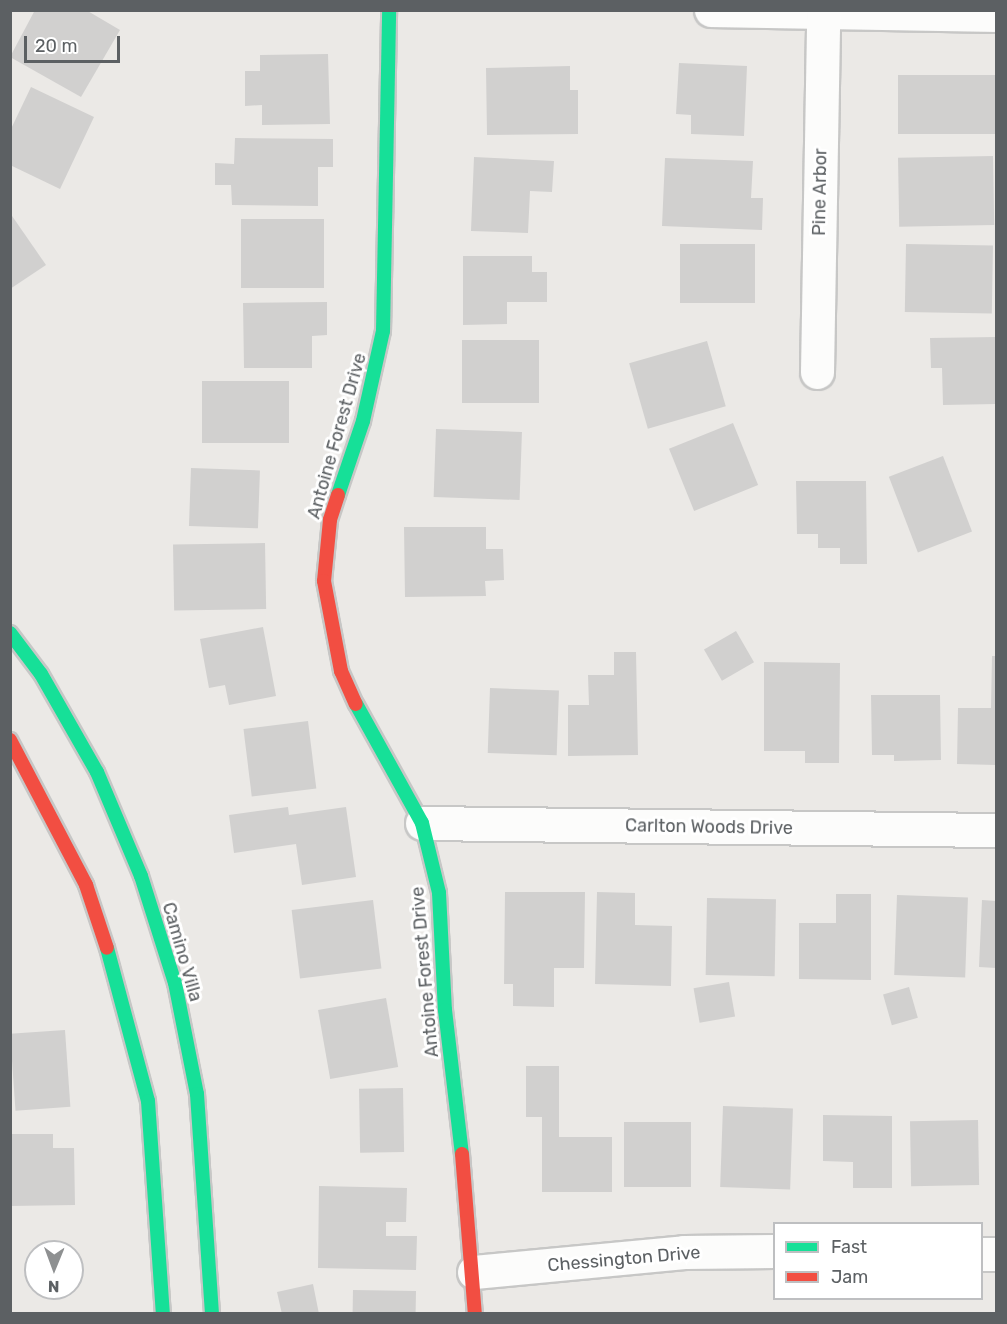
<!DOCTYPE html>
<style>
body{margin:0}
#map{position:relative;width:1007px;height:1324px;overflow:hidden;background:#ebe9e6;font-family:Rubik,sans-serif}
div>[style]{position:absolute}
.building>*{inset:0;background:#d1d0cf;transform-origin:0 0}
.roads{filter:drop-shadow(2px 0 #c7c7c6) drop-shadow(-2px 0 #c7c7c6) drop-shadow(0 2px #c7c7c6) drop-shadow(0 -2px #c7c7c6)}
.street>*{height:33px;margin:-16.5px;padding:0 16.5px;transform-origin:16.5px;border-radius:16.5px;background:#fcfcfb}
.fast>*{height:14px;margin:-7px;padding:0 7px;transform-origin:7px;border-radius:7px;background:#16e098}
.jam>*{height:14px;margin:-7px;padding:0 7px;transform-origin:7px;border-radius:7px;background:#f24e42}
span{translate:-50% -50%;white-space:nowrap;text-align:center;line-height:1.15;-webkit-text-stroke:6px #fff;paint-order:stroke}
.street-label{font-size:18px;color:#5c6063}
.frame{position:absolute;inset:0;border:12px solid #5c6063;pointer-events:none}
.legend{position:absolute;left:773px;top:1222px;width:210px;height:78px;box-sizing:border-box;background:#fff;border:2px solid #bebfc1;margin:0;padding:8px 10px;list-style:none;font-size:18px;color:#5c6063}
.legend li{display:flex;align-items:center;gap:12px;height:30px}
.legend b{width:30px;border:2px solid #bebfc1}
.north{position:absolute;left:24px;top:1240px;width:60px;height:60px;box-sizing:border-box;background:#fff;border:2px solid #bebfc1;border-radius:50%;rotate:181deg;font-size:16px;font-weight:700;line-height:24px;text-align:center;color:#5c6063}
.north::after{content:'';display:block;margin:auto;width:21px;height:27px;background:#8e9091;clip-path:polygon(50% 0,100% 100%,50% 72%,0 100%)}
.scale{position:absolute;left:24px;top:36px;width:96px;height:27px;box-sizing:border-box;border:3px solid #5c6063;border-top:0;padding-left:8px;font-size:18px;line-height:21px;white-space:nowrap;color:#5c6063;-webkit-text-stroke:4px #fff;paint-order:stroke}
</style>
<div id="map">
<div class="building">
<i style="clip-path:polygon(35px 10px,86px 10px,120px 30px,81px 97px,10px 57px)"></i>
<i style="clip-path:polygon(328px 54px,330px 124px,262px 125px,262px 105px,245px 106px,245px 71px,260px 71px,260px 55px)"></i>
<i style="clip-path:polygon(679px 63px,747px 66px,744px 136px,691px 134px,691px 115px,676px 114px)"></i>
<i style="clip-path:polygon(570px 66px,570px 90px,578px 90px,578px 134px,487px 135px,486px 68px)"></i>
<i style="left:996px;top:75px;width:59px;height:98px;rotate:90deg"></i>
<i style="clip-path:polygon(31px 87px,94px 117px,60px 189px,10px 165px,10px 131px)"></i>
<i style="clip-path:polygon(235px 138px,333px 139px,333px 167px,318px 167px,318px 206px,232px 205px,231px 185px,215px 185px,215px 163px,234px 164px)"></i>
<i style="left:993px;top:156px;width:69px;height:95px;rotate:89deg"></i>
<i style="clip-path:polygon(474px 157px,554px 161px,552px 192px,530px 191px,528px 233px,471px 231px)"></i>
<i style="clip-path:polygon(665px 158px,753px 161px,751px 198px,763px 198px,762px 230px,662px 226px)"></i>
<i style="clip-path:polygon(10px 213px,46px 265px,10px 289px)"></i>
<i style="left:324px;top:219px;width:69px;height:83px;rotate:90deg"></i>
<i style="left:680px;top:244px;width:75px;height:59px"></i>
<i style="left:906px;top:244px;width:87px;height:68px;rotate:1deg"></i>
<i style="clip-path:polygon(463px 256px,532px 256px,532px 272px,547px 272px,547px 302px,507px 302px,507px 324px,463px 325px)"></i>
<i style="clip-path:polygon(327px 302px,327px 335px,312px 336px,312px 368px,244px 368px,243px 303px)"></i>
<i style="clip-path:polygon(996px 337px,996px 404px,943px 405px,942px 368px,931px 368px,930px 338px)"></i>
<i style="left:539px;top:340px;width:63px;height:77px;rotate:90deg"></i>
<i style="left:707px;top:341px;width:68px;height:81px;rotate:74deg"></i>
<i style="left:289px;top:381px;width:62px;height:87px;rotate:90deg"></i>
<i style="left:733px;top:423px;width:67px;height:69px;rotate:68deg"></i>
<i style="left:436px;top:429px;width:86px;height:68px;rotate:2deg"></i>
<i style="left:943px;top:456px;width:81px;height:58px;rotate:69deg"></i>
<i style="left:191px;top:468px;width:69px;height:58px;rotate:2deg"></i>
<i style="clip-path:polygon(796px 481px,866px 481px,867px 564px,840px 564px,840px 548px,818px 548px,818px 534px,797px 534px)"></i>
<i style="clip-path:polygon(404px 527px,486px 527px,486px 549px,503px 549px,504px 580px,485px 581px,486px 596px,405px 597px)"></i>
<i style="left:265px;top:543px;width:66px;height:92px;rotate:89deg"></i>
<i style="clip-path:polygon(263px 627px,276px 696px,229px 705px,225px 685px,209px 688px,200px 639px)"></i>
<i style="left:736px;top:631px;width:36px;height:37px;rotate:60deg"></i>
<i style="clip-path:polygon(614px 652px,636px 652px,638px 755px,568px 756px,568px 705px,589px 705px,588px 675px,614px 675px)"></i>
<i style="clip-path:polygon(992px 656px,996px 656px,996px 765px,957px 764px,958px 708px,991px 708px)"></i>
<i style="clip-path:polygon(764px 662px,840px 663px,839px 763px,805px 763px,805px 751px,764px 751px)"></i>
<i style="left:490px;top:688px;width:69px;height:65px;rotate:2deg"></i>
<i style="clip-path:polygon(871px 695px,940px 695px,941px 760px,894px 761px,894px 755px,872px 755px)"></i>
<i style="left:308px;top:721px;width:68px;height:65px;rotate:83deg"></i>
<i style="clip-path:polygon(288px 807px,289px 815px,346px 807px,356px 877px,302px 885px,296px 844px,234px 853px,229px 815px)"></i>
<i style="clip-path:polygon(505px 892px,585px 892px,584px 968px,554px 968px,554px 1007px,513px 1006px,513px 984px,504px 984px)"></i>
<i style="clip-path:polygon(597px 892px,635px 893px,635px 925px,672px 926px,671px 986px,595px 984px)"></i>
<i style="clip-path:polygon(836px 894px,871px 894px,871px 980px,799px 979px,799px 923px,836px 923px)"></i>
<i style="left:897px;top:895px;width:71px;height:80px;rotate:2deg"></i>
<i style="left:707px;top:898px;width:69px;height:77px;rotate:1deg"></i>
<i style="left:373px;top:900px;width:69px;height:82px;rotate:83deg"></i>
<i style="clip-path:polygon(982px 900px,996px 901px,996px 968px,979px 967px)"></i>
<i style="left:729px;top:982px;width:35px;height:36px;rotate:80deg"></i>
<i style="left:909px;top:987px;width:32px;height:27px;rotate:74deg"></i>
<i style="left:386px;top:998px;width:70px;height:69px;rotate:80deg"></i>
<i style="left:65px;top:1030px;width:77px;height:55px;rotate:86deg"></i>
<i style="clip-path:polygon(526px 1066px,559px 1066px,559px 1137px,612px 1137px,612px 1192px,542px 1192px,542px 1117px,526px 1117px)"></i>
<i style="left:403px;top:1088px;width:64px;height:44px;rotate:89deg"></i>
<i style="left:723px;top:1106px;width:70px;height:81px;rotate:2deg"></i>
<i style="clip-path:polygon(823px 1115px,892px 1116px,892px 1188px,853px 1188px,853px 1162px,823px 1161px)"></i>
<i style="left:978px;top:1120px;width:65px;height:68px;rotate:89deg"></i>
<i style="left:624px;top:1122px;width:67px;height:65px"></i>
<i style="clip-path:polygon(10px 1134px,53px 1134px,53px 1148px,74px 1148px,75px 1205px,10px 1206px)"></i>
<i style="clip-path:polygon(319px 1186px,407px 1188px,406px 1222px,386px 1222px,386px 1236px,417px 1236px,416px 1270px,318px 1268px)"></i>
<i style="clip-path:polygon(313px 1284px,319px 1314px,282px 1314px,277px 1292px)"></i>
<i style="left:353px;top:1290px;width:63px;height:24px;rotate:1deg"></i>
</div>
<div class="roads">
<div class="street">
<i style="left:711px;top:10px;width:285px;rotate:1deg"></i>
<i style="left:817px;top:372px;width:360px;rotate:-89deg"></i>
<i style="left:422px;top:823px;width:574px;rotate:0.7deg"></i>
<i style="left:982px;top:1254px;width:14px"></i>
<i style="left:474px;top:1272px;width:211px;rotate:-5.4deg"></i>
<i style="left:684px;top:1252px;width:90px;rotate:-0.6deg"></i>
</div>
<div class="fast">
<i style="left:338px;top:495px;width:78px;rotate:-71.3deg"></i>
<i style="left:363px;top:421px;width:92px;rotate:-77.5deg"></i>
<i style="left:383px;top:331px;width:321px;rotate:-88.9deg"></i>
<i style="left:10px;top:633px;width:51px;rotate:52.9deg"></i>
<i style="left:41px;top:674px;width:113px;rotate:60.3deg"></i>
<i style="left:97px;top:772px;width:113px;rotate:67.1deg"></i>
<i style="left:141px;top:876px;width:112px;rotate:72.4deg"></i>
<i style="left:175px;top:983px;width:113px;rotate:78.8deg"></i>
<i style="left:197px;top:1094px;width:221px;rotate:86.1deg"></i>
<i style="left:356px;top:704px;width:136px;rotate:61deg"></i>
<i style="left:422px;top:823px;width:72px;rotate:76.3deg"></i>
<i style="left:439px;top:893px;width:117px;rotate:87.1deg"></i>
<i style="left:445px;top:1010px;width:145px;rotate:83.3deg"></i>
<i style="left:107px;top:948px;width:158px;rotate:75deg"></i>
<i style="left:148px;top:1101px;width:214px;rotate:86deg"></i>
</div>
<div class="jam">
<i style="left:338px;top:495px;width:26px;rotate:108deg"></i>
<i style="left:330px;top:520px;width:61px;rotate:95.6deg"></i>
<i style="left:324px;top:581px;width:92px;rotate:79.3deg"></i>
<i style="left:341px;top:671px;width:36px;rotate:66deg"></i>
<i style="left:10px;top:740px;width:164px;rotate:62.3deg"></i>
<i style="left:86px;top:885px;width:66px;rotate:71.6deg"></i>
<i style="left:462px;top:1154px;width:161px;rotate:85.4deg"></i>
</div>
</div>
<div class="street-label">
<span style="left:820px;top:192px;rotate:-89deg">Pine Arbor</span>
<span style="left:337px;top:436px;rotate:-74deg">Antoine Forest Drive</span>
<span style="left:709px;top:827px;rotate:1deg">Carlton Woods Drive</span>
<span style="left:182px;top:952px;rotate:74deg">Camino Villa</span>
<span style="left:425px;top:972px;rotate:-95deg">Antoine Forest Drive</span>
<span style="left:624px;top:1259px;rotate:-5deg">Chessington Drive</span>
</div>
<div class="frame"></div>
<ul class="legend">
<li><b style="height:8px;background:#16e098"></b>Fast</li>
<li><b style="height:8px;background:#f24e42"></b>Jam</li>
</ul>
<div class="north">N</div>
<div class="scale">20 m</div>
</div>
